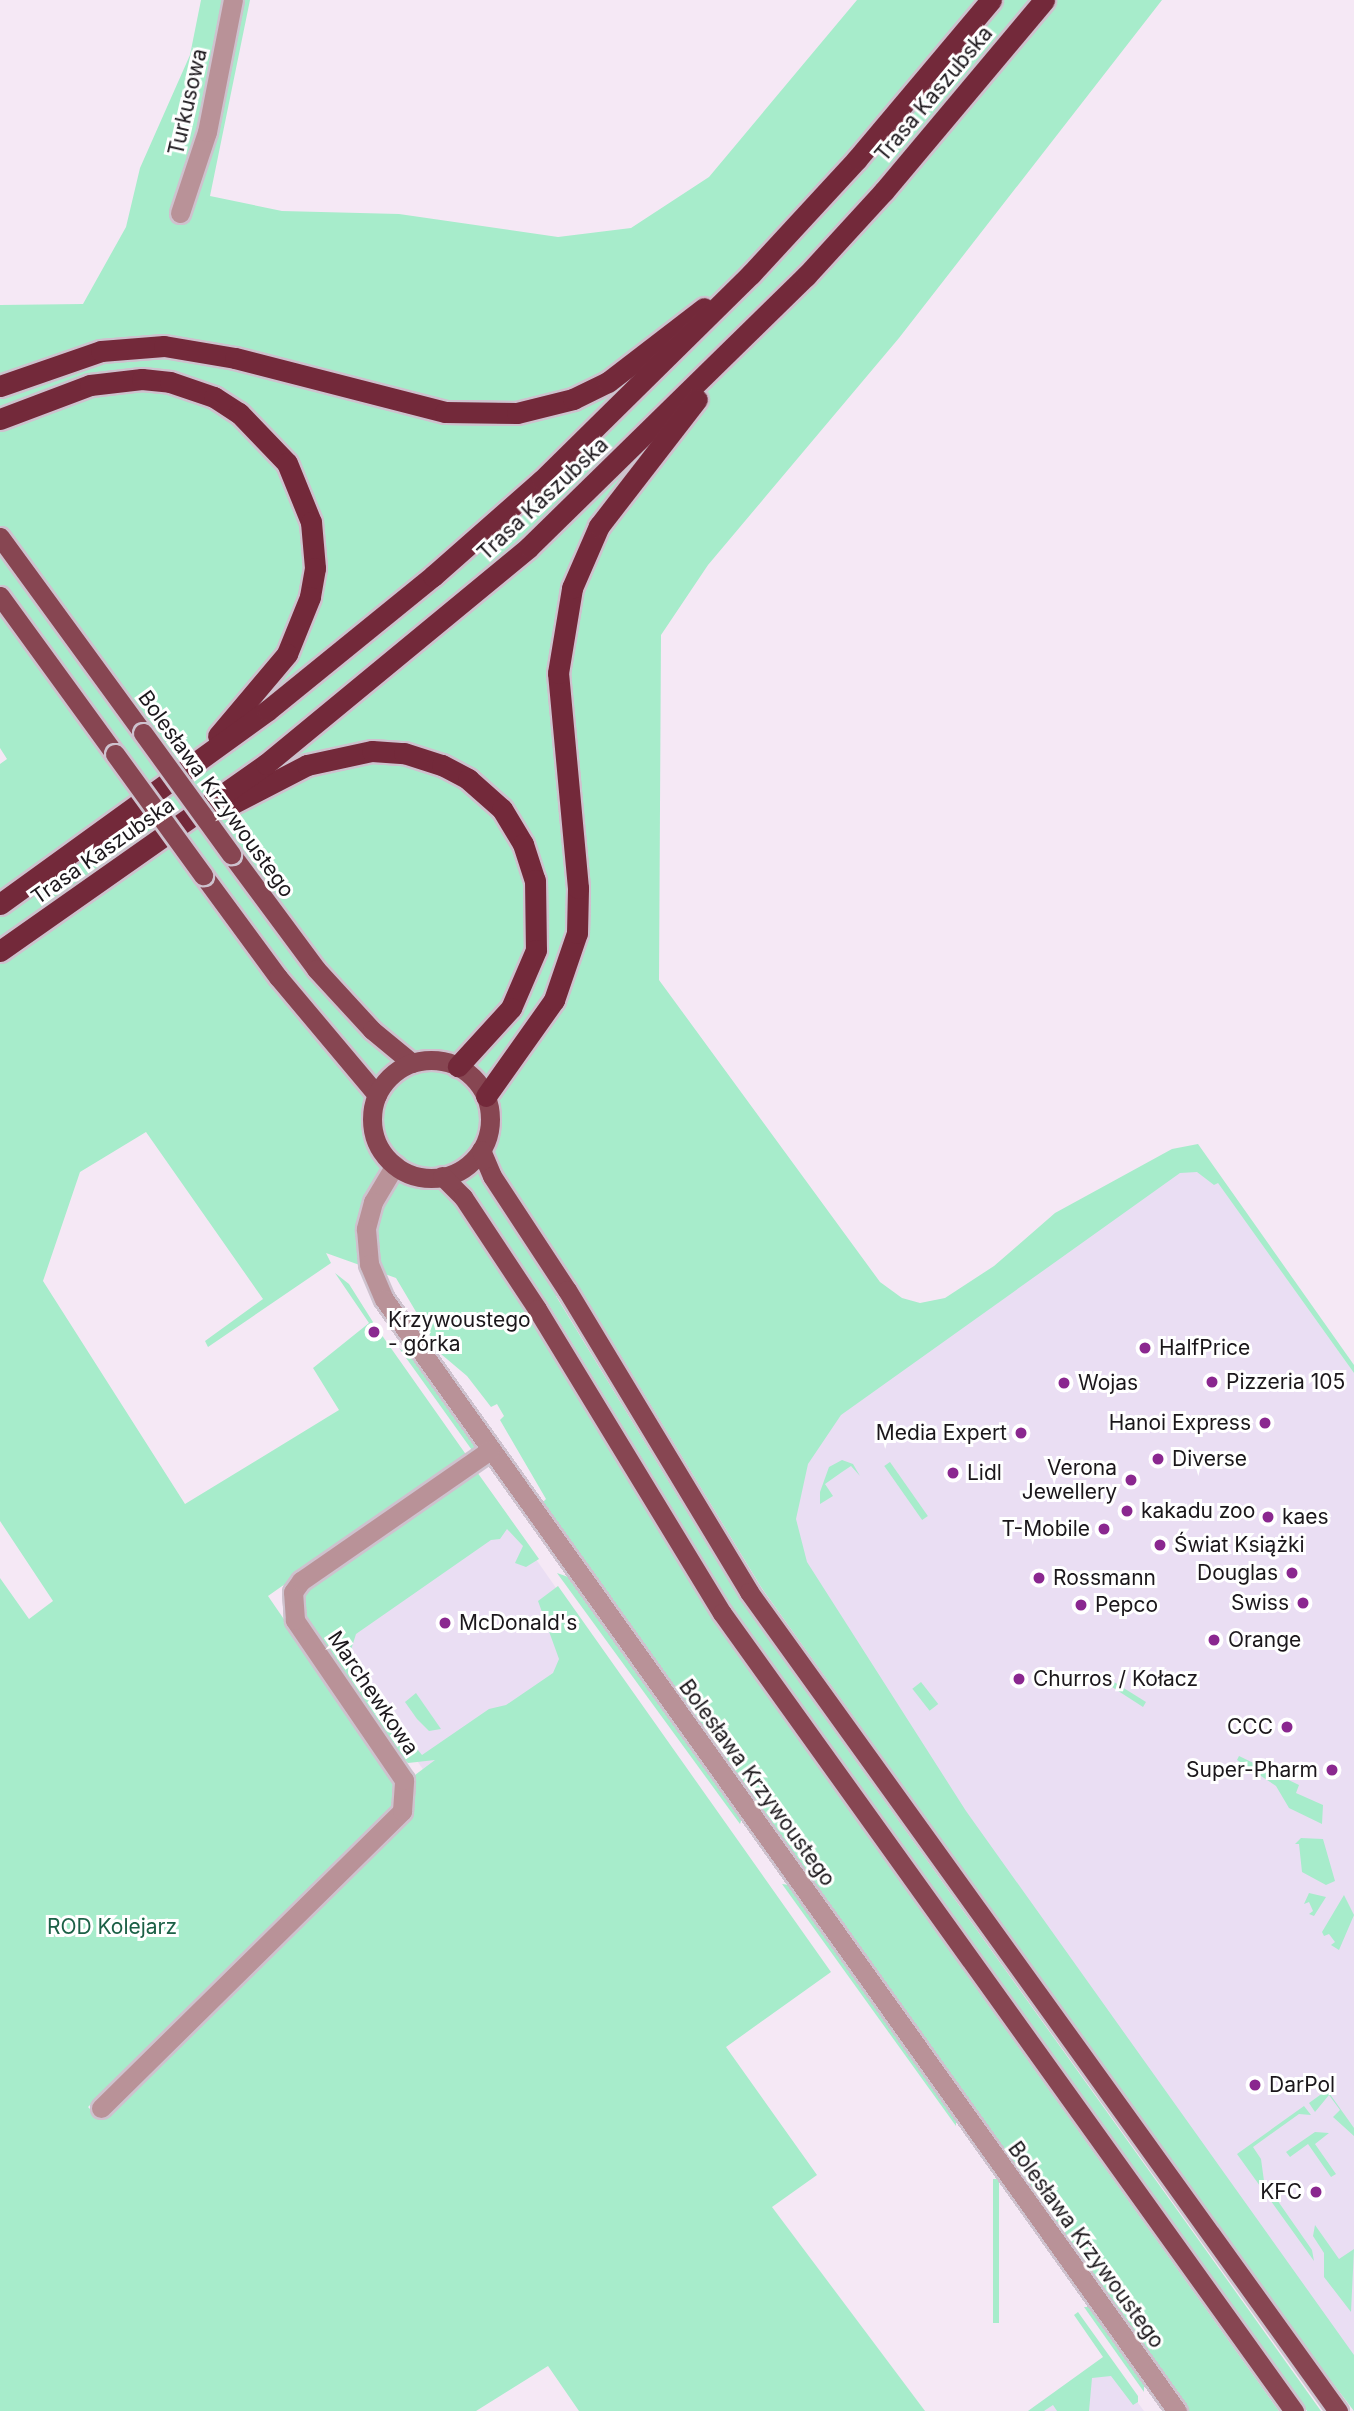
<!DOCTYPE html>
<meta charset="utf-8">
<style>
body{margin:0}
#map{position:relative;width:1354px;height:2411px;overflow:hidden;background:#f5e8f5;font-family:Inter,sans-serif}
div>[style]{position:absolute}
.commercial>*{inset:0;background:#eadef3;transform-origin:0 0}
.green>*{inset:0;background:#a7eccb;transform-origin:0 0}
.roads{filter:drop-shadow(2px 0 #cec2ce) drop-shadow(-2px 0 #cec2ce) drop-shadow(0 2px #cec2ce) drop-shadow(0 -2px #cec2ce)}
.minor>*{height:19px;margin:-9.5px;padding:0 9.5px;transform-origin:9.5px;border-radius:9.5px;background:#b99298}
.primary>*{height:19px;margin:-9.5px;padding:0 9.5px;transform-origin:9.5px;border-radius:9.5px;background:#874652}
.primary>.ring{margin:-9.5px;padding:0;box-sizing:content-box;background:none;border:19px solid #874652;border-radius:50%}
.motorway>*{height:21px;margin:-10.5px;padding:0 10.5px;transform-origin:10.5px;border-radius:10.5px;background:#73293a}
.bridges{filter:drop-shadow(2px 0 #cec2ce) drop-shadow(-2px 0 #cec2ce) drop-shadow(0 2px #cec2ce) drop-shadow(0 -2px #cec2ce)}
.primary-bridge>*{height:19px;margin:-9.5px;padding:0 9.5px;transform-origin:9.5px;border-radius:9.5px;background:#874652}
.dots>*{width:19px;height:19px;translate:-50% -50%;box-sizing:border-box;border:4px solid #fff;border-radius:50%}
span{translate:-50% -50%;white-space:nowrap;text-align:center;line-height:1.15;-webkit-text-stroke:6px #fff;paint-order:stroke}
.street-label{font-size:21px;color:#1b171b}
.poi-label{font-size:21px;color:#1b171b}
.left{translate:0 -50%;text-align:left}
.right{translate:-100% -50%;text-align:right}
.park-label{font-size:21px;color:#1b6046}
</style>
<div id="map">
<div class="commercial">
<i style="clip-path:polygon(1195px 1150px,1354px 1373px,1354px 2368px,718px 1488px)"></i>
<i style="left:484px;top:1485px;width:202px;height:213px;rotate:55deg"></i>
<i style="clip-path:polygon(1104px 2357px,1144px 2411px,1028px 2411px)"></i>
</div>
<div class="green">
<i style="clip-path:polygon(201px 0,250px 0,210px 196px,282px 211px,399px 214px,558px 237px,631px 228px,709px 177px,857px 0,1162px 0,899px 338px,708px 565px,661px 635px,659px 980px,880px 1282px,902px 1298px,920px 1303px,945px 1298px,994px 1266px,1055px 1213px,1172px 1149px,1198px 1144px,1354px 1365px,1354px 1373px,1218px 1183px,1214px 1185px,1197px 1172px,1180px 1173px,841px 1415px,808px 1464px,796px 1519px,807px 1562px,966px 1811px,1354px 2355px,1354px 2411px,1276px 2309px,761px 1587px,576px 1282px,556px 1296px,740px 1599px,1321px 2411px,1307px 2411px,732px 1607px,547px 1302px,528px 1316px,713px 1620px,1279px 2411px,1188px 2411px,541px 1504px,546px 1499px,500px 1420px,504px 1416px,497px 1404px,491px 1407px,467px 1376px,441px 1354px,396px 1278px,326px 1253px,331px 1263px,208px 1347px,205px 1341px,263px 1299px,146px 1132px,80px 1172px,43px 1281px,185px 1504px,339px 1410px,313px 1368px,369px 1323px,335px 1273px,349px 1284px,373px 1322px,370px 1328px,376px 1336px,381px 1334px,467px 1456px,268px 1596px,399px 1787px,394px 1807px,88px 2107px,100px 2119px,401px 1823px,407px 1781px,435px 1760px,408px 1763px,394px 1751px,299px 1609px,301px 1590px,477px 1472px,539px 1559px,526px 1567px,515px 1563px,523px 1546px,507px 1529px,500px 1539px,491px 1540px,356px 1634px,351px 1650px,367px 1676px,370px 1692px,422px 1755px,489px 1709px,506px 1705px,553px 1673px,559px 1659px,538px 1601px,558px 1586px,831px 1972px,726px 2047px,817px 2175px,772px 2207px,925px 2411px,579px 2411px,548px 2366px,476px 2411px,0 2411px,0 1578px,29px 1619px,53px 1601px,0 1521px,0 764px,7px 759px,0 748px,0 305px,83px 304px,126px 227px,140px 168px,190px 55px)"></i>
<i style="clip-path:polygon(399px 1348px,416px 1361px,476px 1445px,474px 1453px)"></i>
<i style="clip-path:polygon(842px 1460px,853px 1464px,860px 1476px,851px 1466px,842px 1472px,825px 1484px,833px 1496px,820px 1504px,820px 1492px,829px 1467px)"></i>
<i style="left:890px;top:1462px;width:66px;height:7px;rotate:55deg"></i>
<i style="clip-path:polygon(557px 1573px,571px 1578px,742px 1818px,740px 1824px)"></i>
<i style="clip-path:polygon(1098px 1672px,1146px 1702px,1143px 1707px,1095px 1676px)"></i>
<i style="left:921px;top:1682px;width:28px;height:11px;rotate:52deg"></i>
<i style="clip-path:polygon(416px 1693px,441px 1729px,429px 1731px,417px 1719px,405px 1702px)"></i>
<i style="clip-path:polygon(1239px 1756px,1299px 1785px,1296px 1793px,1323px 1805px,1322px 1824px,1289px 1808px,1276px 1786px,1237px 1760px)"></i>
<i style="clip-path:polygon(1301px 1838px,1323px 1839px,1335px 1881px,1326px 1885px,1302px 1872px,1299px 1844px,1295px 1844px)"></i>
<i style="clip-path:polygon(782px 1884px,790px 1885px,956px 2119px,956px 2126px)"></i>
<i style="clip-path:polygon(1309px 1893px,1326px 1897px,1314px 1916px,1309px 1914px,1313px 1911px,1309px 1902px,1304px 1904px)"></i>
<i style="clip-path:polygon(1344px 1895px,1354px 1915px,1339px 1950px,1331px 1945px,1335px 1942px,1329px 1934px,1324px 1936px,1322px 1932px)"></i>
<i style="clip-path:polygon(1327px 2090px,1354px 2128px,1354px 2136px,1333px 2117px,1340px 2110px,1329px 2095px,1315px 2112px,1309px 2103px)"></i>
<i style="clip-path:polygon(1304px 2106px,1311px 2115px,1299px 2114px,1253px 2147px,1261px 2159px,1264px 2181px,1312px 2250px,1314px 2261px,1237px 2154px)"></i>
<i style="clip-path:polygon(1315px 2132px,1329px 2133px,1315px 2144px,1336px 2174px,1331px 2177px,1308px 2144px,1290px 2157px,1286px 2152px)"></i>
<i style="left:993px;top:2179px;width:6px;height:144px"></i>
<i style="clip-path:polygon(1315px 2225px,1339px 2259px,1354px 2249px,1351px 2312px,1324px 2277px,1324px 2253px,1313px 2236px)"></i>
<i style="clip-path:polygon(1084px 2307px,1091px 2307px,1144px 2381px,1144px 2392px)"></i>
<i style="clip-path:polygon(1078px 2312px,1138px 2396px,1138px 2402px,1133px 2405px,1111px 2376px,1092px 2378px,1089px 2411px,1057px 2411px,1053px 2405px,1044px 2411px,1028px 2411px,1103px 2357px,1074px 2315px)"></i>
</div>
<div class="roads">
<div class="minor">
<i style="left:180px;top:213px;width:85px;rotate:-71.6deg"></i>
<i style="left:207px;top:132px;width:135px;rotate:-78.9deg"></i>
<i style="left:395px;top:1165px;width:43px;rotate:120.7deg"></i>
<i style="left:373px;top:1202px;width:28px;rotate:105deg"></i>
<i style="left:366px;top:1229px;width:35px;rotate:85deg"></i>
<i style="left:369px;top:1264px;width:38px;rotate:67deg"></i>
<i style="left:384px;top:1299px;width:1366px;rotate:54.51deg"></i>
<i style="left:101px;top:2108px;width:423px;rotate:-44.6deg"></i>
<i style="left:402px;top:1811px;width:31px;rotate:-86deg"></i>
<i style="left:404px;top:1780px;width:194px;rotate:-124.3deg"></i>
<i style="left:295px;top:1620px;width:28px;rotate:-94deg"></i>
<i style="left:293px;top:1592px;width:14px;rotate:-54deg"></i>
<i style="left:301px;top:1581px;width:230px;rotate:-34.7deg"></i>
</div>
<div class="primary">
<i style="left:0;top:537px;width:243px;rotate:53.9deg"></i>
<i style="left:0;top:596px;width:195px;rotate:54deg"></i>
<i style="left:231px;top:854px;width:143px;rotate:53.5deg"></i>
<i style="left:316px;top:969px;width:83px;rotate:47.4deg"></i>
<i style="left:372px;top:1030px;width:52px;rotate:39.5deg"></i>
<i style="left:203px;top:875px;width:127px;rotate:53.7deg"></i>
<i style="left:278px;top:977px;width:154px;rotate:50deg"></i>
<i class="ring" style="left:372px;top:1060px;width:99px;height:99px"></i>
<i style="left:481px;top:1150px;width:28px;rotate:67deg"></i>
<i style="left:492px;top:1176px;width:136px;rotate:56.7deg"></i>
<i style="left:567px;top:1290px;width:353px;rotate:58.9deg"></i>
<i style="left:749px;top:1592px;width:1009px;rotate:54.28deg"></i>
<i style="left:442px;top:1176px;width:30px;rotate:45deg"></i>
<i style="left:463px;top:1197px;width:134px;rotate:56.5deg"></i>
<i style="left:537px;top:1309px;width:356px;rotate:58.7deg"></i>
<i style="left:722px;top:1613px;width:982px;rotate:54.37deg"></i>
</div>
<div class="motorway">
<i style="left:0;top:386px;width:107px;rotate:-19.1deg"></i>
<i style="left:101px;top:351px;width:63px;rotate:-4.5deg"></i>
<i style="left:164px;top:346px;width:72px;rotate:9.6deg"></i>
<i style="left:235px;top:358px;width:217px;rotate:14.4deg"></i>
<i style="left:445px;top:412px;width:72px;rotate:0.8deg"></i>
<i style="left:517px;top:413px;width:58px;rotate:-14deg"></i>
<i style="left:573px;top:399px;width:39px;rotate:-26deg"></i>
<i style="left:608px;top:382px;width:121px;rotate:-37.6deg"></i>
<i style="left:0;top:419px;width:96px;rotate:-20.7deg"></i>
<i style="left:90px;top:385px;width:52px;rotate:-6.6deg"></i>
<i style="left:142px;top:379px;width:28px;rotate:6deg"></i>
<i style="left:170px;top:382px;width:46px;rotate:18.8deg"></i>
<i style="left:214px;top:397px;width:30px;rotate:33deg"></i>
<i style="left:239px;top:413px;width:69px;rotate:46.2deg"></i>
<i style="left:287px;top:463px;width:64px;rotate:67.9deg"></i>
<i style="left:311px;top:522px;width:46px;rotate:85deg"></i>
<i style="left:315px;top:568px;width:29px;rotate:100deg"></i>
<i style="left:310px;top:597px;width:61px;rotate:112deg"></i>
<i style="left:287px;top:654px;width:107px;rotate:130.1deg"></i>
<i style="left:226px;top:807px;width:91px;rotate:-27.4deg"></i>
<i style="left:307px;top:765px;width:66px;rotate:-12.2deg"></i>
<i style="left:372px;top:751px;width:32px;rotate:4deg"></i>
<i style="left:404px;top:753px;width:40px;rotate:18deg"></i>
<i style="left:442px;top:765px;width:30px;rotate:28deg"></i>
<i style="left:468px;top:779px;width:45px;rotate:41.4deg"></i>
<i style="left:502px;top:809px;width:41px;rotate:59deg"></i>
<i style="left:523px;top:844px;width:38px;rotate:72deg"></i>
<i style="left:535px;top:880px;width:70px;rotate:89.2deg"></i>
<i style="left:536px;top:950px;width:63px;rotate:113.3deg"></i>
<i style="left:511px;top:1008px;width:79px;rotate:132.4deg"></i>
<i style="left:0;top:904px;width:331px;rotate:-35.9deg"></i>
<i style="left:268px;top:710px;width:213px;rotate:-39.1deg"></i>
<i style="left:433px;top:576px;width:145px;rotate:-41.4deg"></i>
<i style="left:542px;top:480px;width:293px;rotate:-44.6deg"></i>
<i style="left:751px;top:274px;width:156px;rotate:-47.3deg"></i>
<i style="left:857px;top:159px;width:208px;rotate:-49.9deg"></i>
<i style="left:0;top:951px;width:325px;rotate:-35.1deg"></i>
<i style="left:266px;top:764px;width:341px;rotate:-39.5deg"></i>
<i style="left:529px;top:547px;width:388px;rotate:-44.4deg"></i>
<i style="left:806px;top:276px;width:115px;rotate:-47.5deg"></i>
<i style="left:884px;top:191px;width:249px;rotate:-50deg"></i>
<i style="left:486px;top:1096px;width:118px;rotate:-54.7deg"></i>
<i style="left:554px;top:1000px;width:71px;rotate:-71.1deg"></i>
<i style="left:577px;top:933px;width:45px;rotate:-88.7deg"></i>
<i style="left:578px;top:888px;width:216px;rotate:-95.3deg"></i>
<i style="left:558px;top:673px;width:86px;rotate:-80.6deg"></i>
<i style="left:572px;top:588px;width:68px;rotate:-66.5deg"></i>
<i style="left:599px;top:526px;width:160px;rotate:-52.3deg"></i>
</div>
</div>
<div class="bridges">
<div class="primary-bridge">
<i style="left:143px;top:733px;width:150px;rotate:54deg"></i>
<i style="left:115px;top:754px;width:150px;rotate:54deg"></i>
</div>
</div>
<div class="dots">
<i style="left:374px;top:1332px;background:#8a278f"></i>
<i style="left:1145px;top:1348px;background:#8a278f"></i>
<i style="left:1212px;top:1382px;background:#8a278f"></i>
<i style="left:1064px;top:1383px;background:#8a278f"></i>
<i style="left:1265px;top:1423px;background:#8a278f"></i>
<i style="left:1021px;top:1433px;background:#8a278f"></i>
<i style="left:1158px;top:1459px;background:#8a278f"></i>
<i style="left:953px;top:1473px;background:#8a278f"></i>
<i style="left:1131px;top:1480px;background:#8a278f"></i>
<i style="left:1127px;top:1511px;background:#8a278f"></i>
<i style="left:1268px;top:1517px;background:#8a278f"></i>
<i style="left:1104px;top:1529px;background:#8a278f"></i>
<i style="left:1160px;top:1545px;background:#8a278f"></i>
<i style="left:1292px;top:1573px;background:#8a278f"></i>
<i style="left:1039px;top:1578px;background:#8a278f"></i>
<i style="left:1303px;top:1603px;background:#8a278f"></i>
<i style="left:1081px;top:1605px;background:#8a278f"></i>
<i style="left:445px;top:1623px;background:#8a278f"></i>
<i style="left:1214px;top:1640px;background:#8a278f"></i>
<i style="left:1019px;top:1679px;background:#8a278f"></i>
<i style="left:1287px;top:1727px;background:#8a278f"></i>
<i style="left:1332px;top:1770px;background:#8a278f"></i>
<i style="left:1255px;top:2085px;background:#8a278f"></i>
<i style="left:1316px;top:2192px;background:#8a278f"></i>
</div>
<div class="street-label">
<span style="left:934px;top:94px;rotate:-50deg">Trasa Kaszubska</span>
<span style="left:188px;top:102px;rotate:-77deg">Turkusowa</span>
<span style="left:543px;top:499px;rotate:-43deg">Trasa Kaszubska</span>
<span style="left:216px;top:794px;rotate:54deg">Bolesława Krzywoustego</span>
<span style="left:103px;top:851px;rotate:-35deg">Trasa Kaszubska</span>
<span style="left:373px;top:1693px;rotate:56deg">Marchewkowa</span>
<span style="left:757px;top:1783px;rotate:54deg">Bolesława Krzywoustego</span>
<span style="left:1086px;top:2245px;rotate:54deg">Bolesława Krzywoustego</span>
</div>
<div class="poi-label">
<span class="left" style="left:388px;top:1332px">Krzywoustego<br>- górka</span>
<span class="left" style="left:1159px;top:1348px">HalfPrice</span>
<span class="left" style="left:1226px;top:1382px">Pizzeria 105</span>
<span class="left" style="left:1078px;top:1383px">Wojas</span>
<span class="right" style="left:1251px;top:1423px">Hanoi Express</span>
<span class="right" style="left:1007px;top:1433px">Media Expert</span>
<span class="left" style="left:1172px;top:1459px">Diverse</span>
<span class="right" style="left:1117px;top:1480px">Verona<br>Jewellery</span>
<span class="left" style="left:967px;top:1473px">Lidl</span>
<span class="left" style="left:1141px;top:1511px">kakadu zoo</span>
<span class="left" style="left:1282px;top:1517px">kaes</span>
<span class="right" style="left:1090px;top:1529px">T-Mobile</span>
<span class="left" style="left:1174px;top:1545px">Świat Książki</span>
<span class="right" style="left:1278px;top:1573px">Douglas</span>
<span class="left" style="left:1053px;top:1578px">Rossmann</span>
<span class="right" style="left:1289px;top:1603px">Swiss</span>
<span class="left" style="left:1095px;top:1605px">Pepco</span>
<span class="left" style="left:459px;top:1623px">McDonald's</span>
<span class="left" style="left:1228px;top:1640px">Orange</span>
<span class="left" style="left:1033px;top:1679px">Churros / Kołacz</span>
<span class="right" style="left:1273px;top:1727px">CCC</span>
<span class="right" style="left:1318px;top:1770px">Super-Pharm</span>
<span class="left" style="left:1269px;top:2085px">DarPol</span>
<span class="right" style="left:1302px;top:2192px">KFC</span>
</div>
<div class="park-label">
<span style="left:112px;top:1927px">ROD Kolejarz</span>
</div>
</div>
